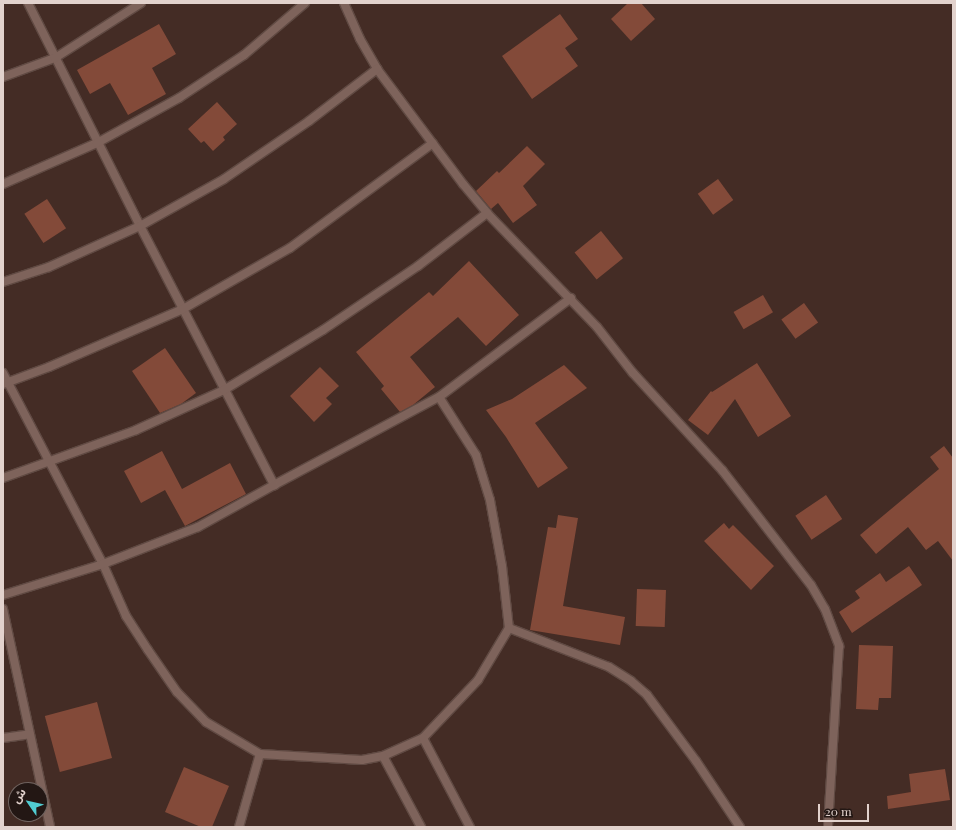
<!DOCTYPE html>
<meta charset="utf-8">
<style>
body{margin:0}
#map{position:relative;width:956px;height:830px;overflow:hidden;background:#442c25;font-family:"Playfair Display","Noto Sans Arabic",serif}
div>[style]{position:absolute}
.building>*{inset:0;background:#834a39;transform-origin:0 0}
.roads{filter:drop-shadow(1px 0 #604a43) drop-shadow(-1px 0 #604a43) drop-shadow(0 1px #604a43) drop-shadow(0 -1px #604a43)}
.minor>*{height:8px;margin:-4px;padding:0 4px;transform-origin:4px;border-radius:4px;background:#7e635b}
span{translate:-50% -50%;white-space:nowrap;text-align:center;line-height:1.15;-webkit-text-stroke:4px #231714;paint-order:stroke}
.frame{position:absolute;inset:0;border:4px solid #e2d2cd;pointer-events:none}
.north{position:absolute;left:8px;top:782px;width:40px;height:40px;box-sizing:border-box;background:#231714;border:1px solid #6f625e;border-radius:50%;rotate:304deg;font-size:11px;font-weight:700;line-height:16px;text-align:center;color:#e2d2cd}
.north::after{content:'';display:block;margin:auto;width:14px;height:18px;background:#51ccd2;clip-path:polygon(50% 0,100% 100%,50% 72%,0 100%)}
.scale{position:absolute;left:818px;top:804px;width:51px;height:18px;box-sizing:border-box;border:2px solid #e2d2cd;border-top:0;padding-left:5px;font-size:12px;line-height:14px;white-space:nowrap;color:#e2d2cd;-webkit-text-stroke:3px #231714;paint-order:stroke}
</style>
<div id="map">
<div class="building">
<i style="clip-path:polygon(628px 3px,641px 3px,655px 19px,631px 41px,611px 19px)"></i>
<i style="clip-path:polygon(560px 14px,578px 39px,565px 48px,578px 66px,532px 99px,502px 56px)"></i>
<i style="clip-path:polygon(159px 24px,176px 54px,152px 68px,166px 94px,128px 115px,110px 83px,90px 94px,77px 70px)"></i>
<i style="clip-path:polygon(217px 102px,237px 124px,223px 137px,225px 140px,213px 151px,204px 141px,201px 143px,188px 129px)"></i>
<i style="clip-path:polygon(527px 146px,545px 164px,523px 186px,537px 205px,513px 223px,498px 203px,491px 209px,476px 191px,497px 171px,499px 173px)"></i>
<i style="left:718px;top:179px;width:26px;height:25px;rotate:54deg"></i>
<i style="left:47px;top:199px;width:35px;height:27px;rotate:57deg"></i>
<i style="left:601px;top:231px;width:35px;height:34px;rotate:51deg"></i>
<i style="clip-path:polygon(469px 261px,519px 315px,486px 346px,458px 317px,410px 357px,435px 387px,413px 405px,400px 412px,381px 389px,384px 386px,356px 352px,429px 292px,433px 296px)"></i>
<i style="left:763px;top:295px;width:20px;height:34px;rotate:60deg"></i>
<i style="left:804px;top:303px;width:24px;height:28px;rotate:54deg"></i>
<i style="clip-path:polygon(165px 348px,196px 393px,181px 404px,160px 413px,132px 371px)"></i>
<i style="clip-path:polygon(757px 363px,791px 416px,758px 437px,735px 399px,708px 435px,688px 420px,711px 391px,712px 392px)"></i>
<i style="clip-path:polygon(564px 365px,587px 388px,535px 423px,568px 468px,538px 488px,506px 437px,486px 410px,512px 399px)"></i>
<i style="clip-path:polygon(320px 367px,339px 386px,326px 398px,332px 404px,314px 422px,290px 396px)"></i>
<i style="clip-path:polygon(944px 446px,953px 458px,953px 561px,938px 541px,926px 550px,908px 527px,876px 554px,860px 535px,939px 469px,930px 457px)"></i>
<i style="clip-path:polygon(162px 451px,182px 489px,230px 463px,246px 494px,185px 526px,165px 490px,141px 503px,124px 471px)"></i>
<i style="left:826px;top:495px;width:29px;height:37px;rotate:56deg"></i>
<i style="clip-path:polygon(558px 515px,578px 518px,563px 606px,625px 617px,620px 645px,530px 630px,548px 527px,556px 528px)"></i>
<i style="clip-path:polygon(724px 523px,729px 529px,733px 525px,774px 566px,751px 590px,704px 541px)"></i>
<i style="clip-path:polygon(909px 566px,922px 585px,852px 633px,839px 612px,860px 598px,855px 591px,880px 573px,886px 582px)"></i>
<i style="left:637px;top:589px;width:29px;height:37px;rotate:2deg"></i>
<i style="clip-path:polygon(859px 645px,893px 646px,891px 698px,879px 698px,878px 710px,856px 709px)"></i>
<i style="left:97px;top:702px;width:58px;height:54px;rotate:75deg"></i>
<i style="clip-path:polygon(184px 767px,229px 786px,212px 827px,201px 827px,165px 812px)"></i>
<i style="clip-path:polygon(945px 769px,950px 800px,888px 809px,887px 796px,911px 792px,909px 774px)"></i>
</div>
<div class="roads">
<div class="minor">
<i style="left:28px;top:3px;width:250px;rotate:63.3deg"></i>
<i style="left:140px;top:226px;width:292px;rotate:62.6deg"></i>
<i style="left:274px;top:485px;width:187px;rotate:-28.1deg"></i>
<i style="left:344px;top:3px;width:39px;rotate:66deg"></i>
<i style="left:360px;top:39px;width:34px;rotate:60deg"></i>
<i style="left:377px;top:69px;width:144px;rotate:53.2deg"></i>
<i style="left:463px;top:184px;width:38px;rotate:50deg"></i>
<i style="left:487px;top:213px;width:158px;rotate:46deg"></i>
<i style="left:597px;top:327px;width:58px;rotate:52deg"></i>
<i style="left:633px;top:373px;width:132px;rotate:47.5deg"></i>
<i style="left:722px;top:470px;width:145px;rotate:52.3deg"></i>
<i style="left:811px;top:585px;width:28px;rotate:60deg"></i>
<i style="left:825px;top:609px;width:40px;rotate:69deg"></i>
<i style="left:839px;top:646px;width:181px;rotate:93.5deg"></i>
<i style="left:3px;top:77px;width:55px;rotate:-20.1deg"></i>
<i style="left:55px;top:58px;width:102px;rotate:-32.6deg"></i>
<i style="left:3px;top:184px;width:103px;rotate:-23.6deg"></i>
<i style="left:97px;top:143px;width:94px;rotate:-28.8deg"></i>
<i style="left:179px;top:98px;width:78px;rotate:-33.5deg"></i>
<i style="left:244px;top:55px;width:80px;rotate:-40.4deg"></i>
<i style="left:3px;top:282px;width:48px;rotate:-18.1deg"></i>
<i style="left:49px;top:267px;width:100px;rotate:-24.3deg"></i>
<i style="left:140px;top:226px;width:96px;rotate:-29.2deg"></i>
<i style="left:224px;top:179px;width:103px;rotate:-34.3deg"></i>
<i style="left:309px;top:121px;width:86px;rotate:-37.4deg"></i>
<i style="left:571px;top:298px;width:165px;rotate:143.1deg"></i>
<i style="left:439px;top:397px;width:69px;rotate:57.5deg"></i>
<i style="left:476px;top:455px;width:47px;rotate:72.7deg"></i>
<i style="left:490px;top:500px;width:67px;rotate:79.7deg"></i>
<i style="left:502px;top:566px;width:62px;rotate:83.6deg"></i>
<i style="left:509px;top:628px;width:107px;rotate:21.3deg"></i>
<i style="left:609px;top:667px;width:26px;rotate:32deg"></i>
<i style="left:631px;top:681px;width:21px;rotate:41deg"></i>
<i style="left:647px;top:695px;width:82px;rotate:53.4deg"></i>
<i style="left:696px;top:761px;width:79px;rotate:56.3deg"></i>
<i style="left:3px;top:373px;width:216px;rotate:62.4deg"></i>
<i style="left:103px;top:564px;width:57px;rotate:66.1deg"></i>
<i style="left:126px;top:616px;width:40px;rotate:57.1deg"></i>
<i style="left:148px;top:650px;width:51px;rotate:55.4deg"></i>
<i style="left:177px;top:692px;width:42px;rotate:46deg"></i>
<i style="left:206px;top:722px;width:63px;rotate:30.7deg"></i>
<i style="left:260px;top:754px;width:102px;rotate:3.4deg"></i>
<i style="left:362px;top:760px;width:21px;rotate:-11deg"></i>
<i style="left:383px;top:756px;width:44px;rotate:-24.2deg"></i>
<i style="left:423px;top:738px;width:80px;rotate:-46.5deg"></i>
<i style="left:478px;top:680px;width:61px;rotate:-59.2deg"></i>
<i style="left:3px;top:384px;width:49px;rotate:-20.3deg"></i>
<i style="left:49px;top:367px;width:146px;rotate:-23.4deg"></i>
<i style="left:183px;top:309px;width:123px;rotate:-29.7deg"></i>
<i style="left:290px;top:248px;width:177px;rotate:-36.3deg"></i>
<i style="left:3px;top:478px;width:141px;rotate:-19.8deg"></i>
<i style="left:136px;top:430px;width:97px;rotate:-24.4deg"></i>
<i style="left:224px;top:390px;width:116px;rotate:-31.2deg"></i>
<i style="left:323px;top:330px;width:115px;rotate:-34deg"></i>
<i style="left:418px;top:266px;width:87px;rotate:-37.5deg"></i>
<i style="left:3px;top:595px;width:105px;rotate:-17.2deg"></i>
<i style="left:103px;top:564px;width:102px;rotate:-21.3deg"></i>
<i style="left:198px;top:527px;width:87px;rotate:-28.9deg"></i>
<i style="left:3px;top:609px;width:223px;rotate:77.8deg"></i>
<i style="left:3px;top:738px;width:27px;rotate:-8deg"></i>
<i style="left:423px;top:738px;width:101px;rotate:62.2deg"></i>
<i style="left:383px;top:756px;width:81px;rotate:61.8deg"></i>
<i style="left:239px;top:827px;width:76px;rotate:-74deg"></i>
</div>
</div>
<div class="frame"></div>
<div class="north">ش</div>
<div class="scale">20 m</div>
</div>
